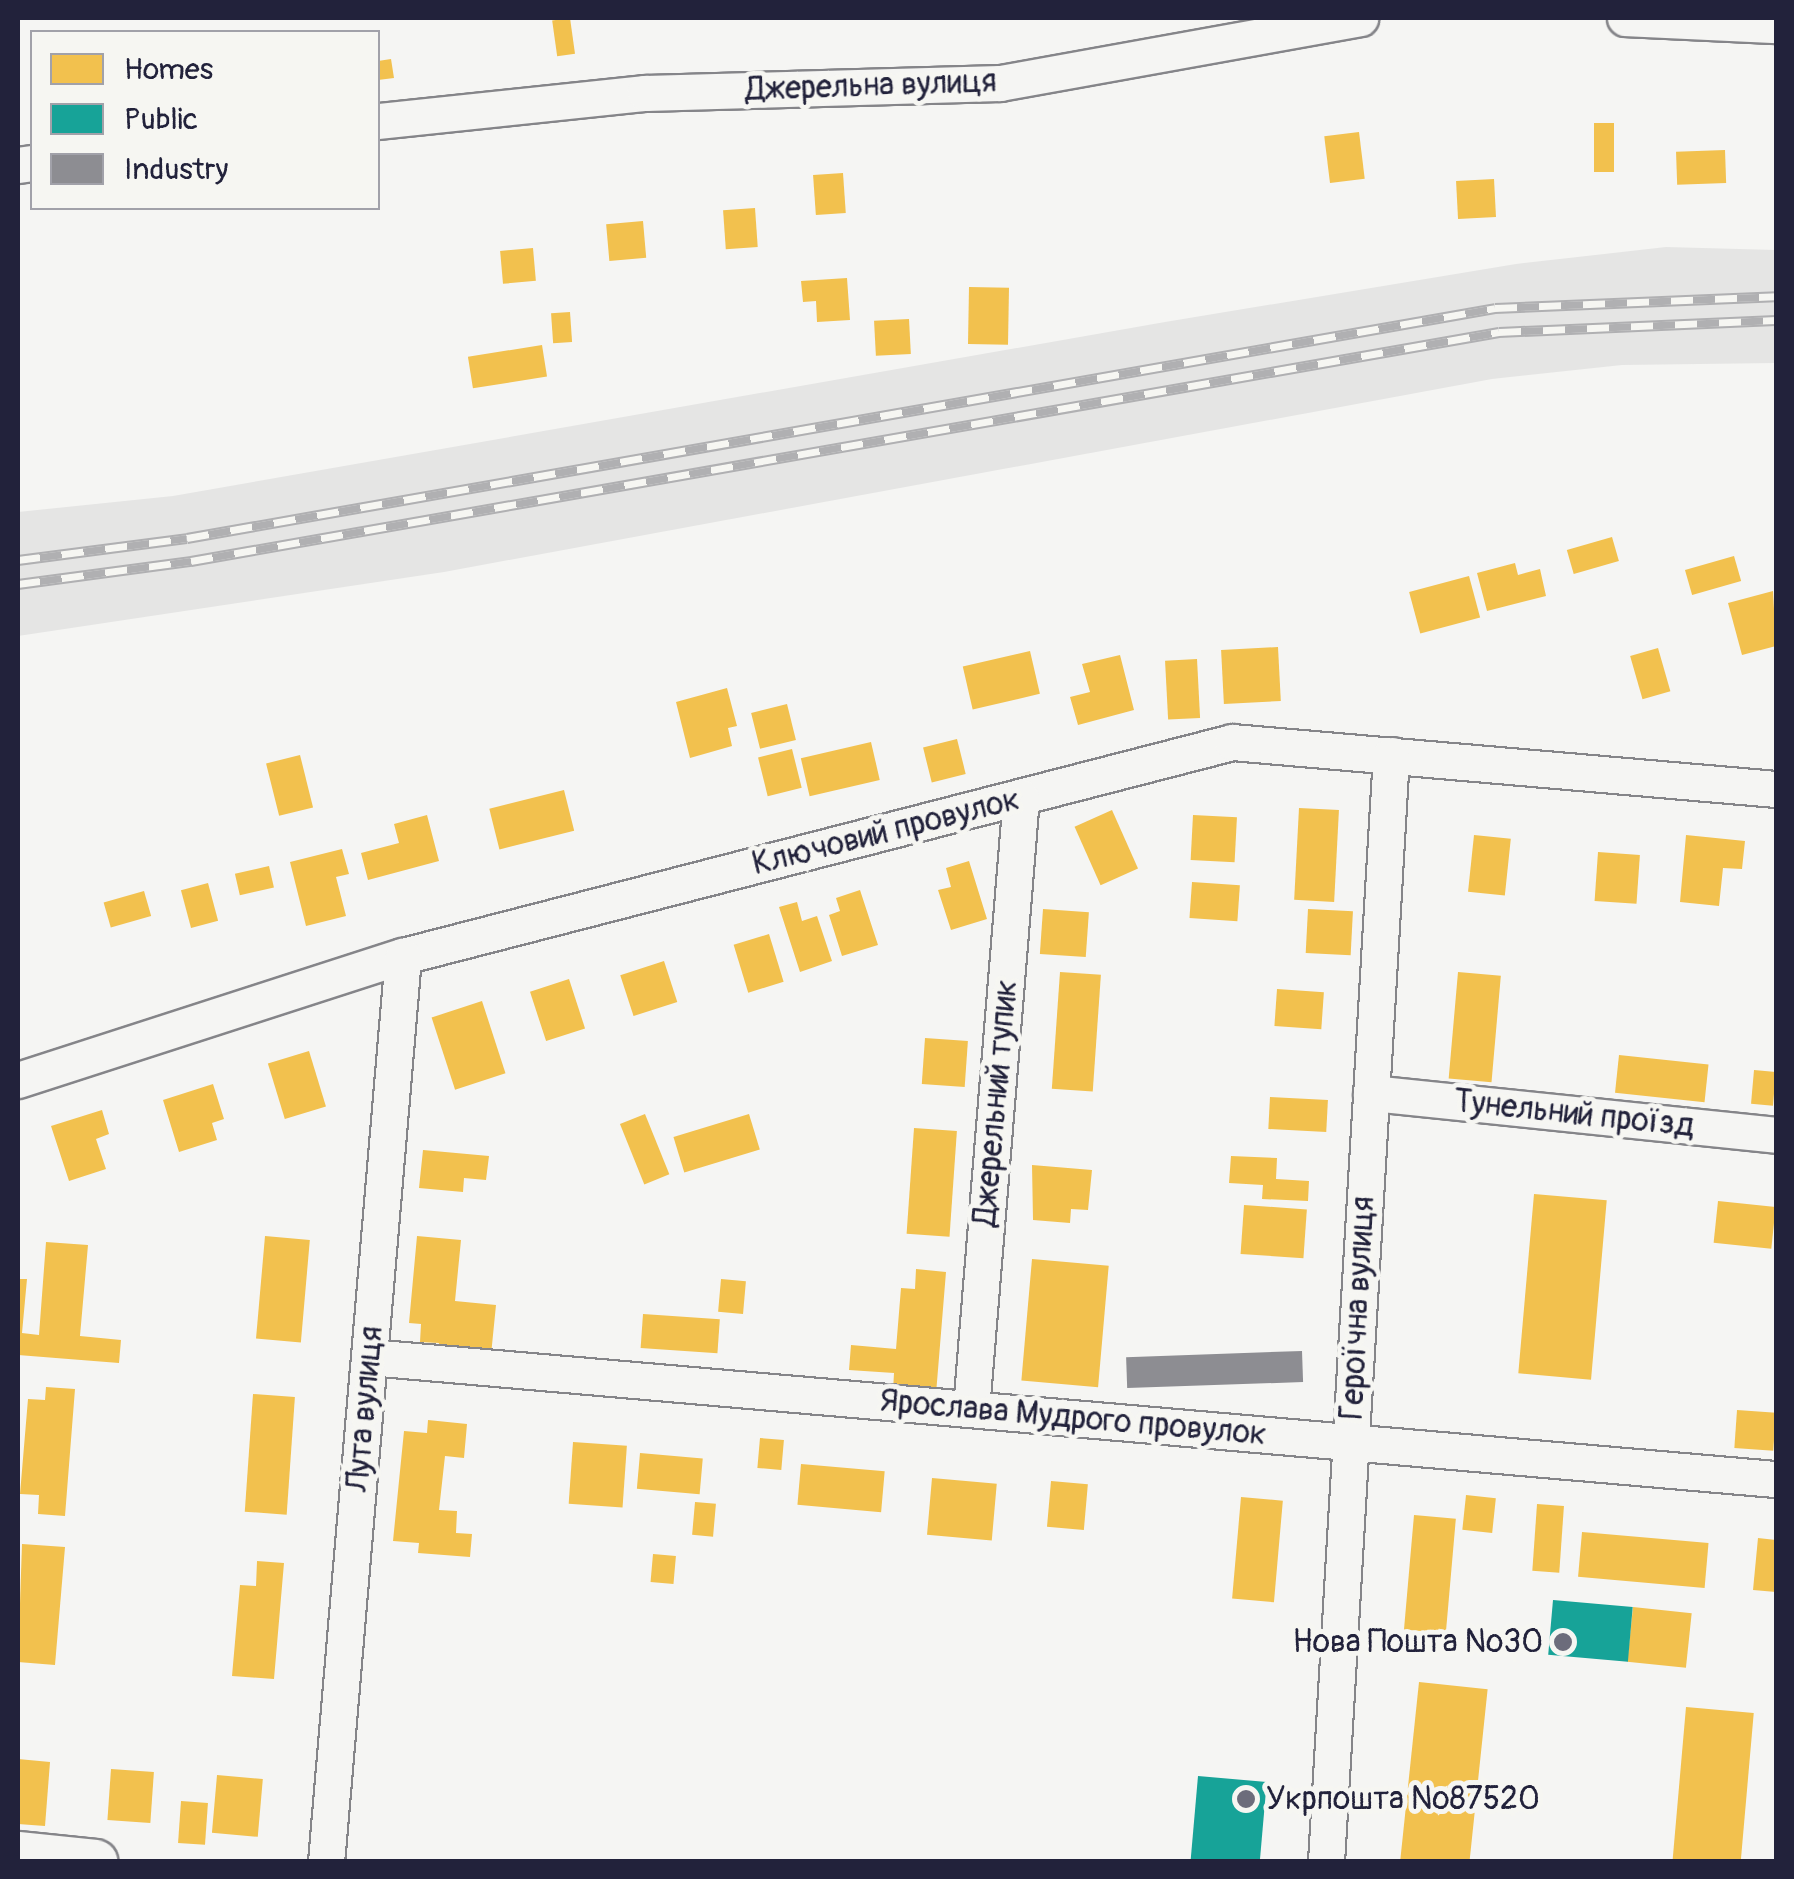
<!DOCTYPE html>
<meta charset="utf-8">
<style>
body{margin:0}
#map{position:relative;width:1794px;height:1879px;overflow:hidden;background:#f5f5f3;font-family:Pangolin,sans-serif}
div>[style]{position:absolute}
.built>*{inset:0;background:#e5e5e4}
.homes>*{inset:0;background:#f2c14e;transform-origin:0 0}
.public>*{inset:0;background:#17a398;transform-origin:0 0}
.industry>*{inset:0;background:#8d8d92;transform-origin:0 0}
.roads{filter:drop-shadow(2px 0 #858589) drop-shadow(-2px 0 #858589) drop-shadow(0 2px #858589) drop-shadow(0 -2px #858589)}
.minor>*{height:35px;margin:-17.5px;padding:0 17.5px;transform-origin:17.5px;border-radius:17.5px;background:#f5f5f3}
.major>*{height:45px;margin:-22.5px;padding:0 22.5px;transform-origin:22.5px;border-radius:22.5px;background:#f5f5f3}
.rail>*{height:11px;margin-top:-5.5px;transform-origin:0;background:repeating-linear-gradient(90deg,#f6f6f2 0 22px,#b0b0b2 0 44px);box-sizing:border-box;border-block:2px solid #b0b0b2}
.dots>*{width:28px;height:28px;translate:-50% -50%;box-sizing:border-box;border:5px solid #f6f6f2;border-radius:50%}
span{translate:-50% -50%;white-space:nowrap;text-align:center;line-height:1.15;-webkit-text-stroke:10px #f6f6f2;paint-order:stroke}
.street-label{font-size:32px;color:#22223b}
.poi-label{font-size:32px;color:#22223b}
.right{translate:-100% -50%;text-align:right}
.left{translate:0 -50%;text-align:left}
.frame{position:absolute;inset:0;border:20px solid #22223b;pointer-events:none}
.legend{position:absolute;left:30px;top:30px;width:350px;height:180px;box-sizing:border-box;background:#f6f6f2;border:2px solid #a1a1a9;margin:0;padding:12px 18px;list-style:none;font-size:30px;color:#22223b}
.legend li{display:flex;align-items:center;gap:20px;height:50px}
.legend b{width:50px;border:2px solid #a1a1a9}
</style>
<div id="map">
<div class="built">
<i style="clip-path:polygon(1666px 247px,1776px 250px,1776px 363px,1622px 365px,1492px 379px,444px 572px,18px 636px,18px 512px,173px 496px,1165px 322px,1516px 264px)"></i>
</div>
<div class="homes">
<i style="left:570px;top:18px;width:36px;height:18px;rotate:82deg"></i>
<i style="clip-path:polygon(391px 59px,394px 78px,378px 80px,378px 61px)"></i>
<i style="left:1594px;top:123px;width:20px;height:49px"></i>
<i style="left:1359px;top:132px;width:47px;height:35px;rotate:83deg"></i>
<i style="left:1725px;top:150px;width:33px;height:49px;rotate:88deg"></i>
<i style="left:843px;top:173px;width:40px;height:30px;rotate:86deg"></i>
<i style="left:1494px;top:179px;width:38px;height:38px;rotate:87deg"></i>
<i style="left:755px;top:208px;width:39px;height:32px;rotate:86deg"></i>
<i style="left:643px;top:221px;width:37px;height:37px;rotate:85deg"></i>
<i style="left:533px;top:248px;width:33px;height:33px;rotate:85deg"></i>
<i style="clip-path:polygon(847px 278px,850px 320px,817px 322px,816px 301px,803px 302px,801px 281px)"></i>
<i style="left:969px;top:287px;width:40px;height:57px;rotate:1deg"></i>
<i style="left:570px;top:312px;width:30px;height:19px;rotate:86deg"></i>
<i style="left:909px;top:319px;width:35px;height:35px;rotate:87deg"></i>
<i style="left:542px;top:345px;width:32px;height:75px;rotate:81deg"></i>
<i style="left:1612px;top:537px;width:25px;height:47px;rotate:74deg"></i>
<i style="left:1734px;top:556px;width:26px;height:51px;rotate:74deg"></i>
<i style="clip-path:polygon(1515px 563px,1518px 575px,1540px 569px,1546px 596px,1487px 611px,1477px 573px)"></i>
<i style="left:1469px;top:576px;width:43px;height:62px;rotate:75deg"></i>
<i style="clip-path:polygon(1773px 591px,1776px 646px,1742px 655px,1728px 603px)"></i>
<i style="left:1278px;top:647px;width:54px;height:57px;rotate:87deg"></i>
<i style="left:1658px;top:648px;width:45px;height:29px;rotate:74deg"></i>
<i style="left:1030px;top:651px;width:44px;height:69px;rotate:77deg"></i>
<i style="clip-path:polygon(1120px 655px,1134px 710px,1078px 725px,1070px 697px,1090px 692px,1082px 664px)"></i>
<i style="left:1197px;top:659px;width:59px;height:32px;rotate:87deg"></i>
<i style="clip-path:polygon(727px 688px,737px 726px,728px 728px,732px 746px,690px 758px,676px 702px)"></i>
<i style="left:787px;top:704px;width:37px;height:37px;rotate:76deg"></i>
<i style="left:957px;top:739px;width:36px;height:35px;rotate:76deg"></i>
<i style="left:871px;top:742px;width:39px;height:72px;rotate:77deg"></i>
<i style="left:792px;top:749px;width:40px;height:35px;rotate:76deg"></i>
<i style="left:300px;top:755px;width:54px;height:35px;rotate:76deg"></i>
<i style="left:564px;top:790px;width:42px;height:77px;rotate:76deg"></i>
<i style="left:1299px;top:808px;width:40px;height:92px;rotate:3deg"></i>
<i style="left:1112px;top:810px;width:64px;height:41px;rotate:66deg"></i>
<i style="clip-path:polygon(427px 815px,439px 861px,368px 880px,361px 853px,399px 843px,394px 824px)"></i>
<i style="left:1193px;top:815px;width:44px;height:45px;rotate:3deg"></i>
<i style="left:1474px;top:835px;width:37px;height:57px;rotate:6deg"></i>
<i style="clip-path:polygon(1686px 835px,1745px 841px,1742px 869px,1723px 868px,1719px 906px,1680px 902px)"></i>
<i style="clip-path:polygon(342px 849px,349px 874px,336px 877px,346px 916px,306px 926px,290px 862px)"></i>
<i style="left:1598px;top:852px;width:42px;height:49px;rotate:4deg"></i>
<i style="clip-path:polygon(969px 861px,987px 919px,951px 930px,938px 890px,951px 887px,946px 868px)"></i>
<i style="left:269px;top:866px;width:22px;height:35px;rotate:77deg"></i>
<i style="left:1192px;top:882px;width:48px;height:36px;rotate:4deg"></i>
<i style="left:208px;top:883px;width:39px;height:28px;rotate:75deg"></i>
<i style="clip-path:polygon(860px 890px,878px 945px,842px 956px,829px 915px,840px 911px,836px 898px)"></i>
<i style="left:144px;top:891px;width:26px;height:42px;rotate:74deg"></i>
<i style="clip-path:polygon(797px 902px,802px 921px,817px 916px,832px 961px,800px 972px,779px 907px)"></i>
<i style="left:1043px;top:909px;width:46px;height:45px;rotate:4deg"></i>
<i style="left:1308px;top:909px;width:45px;height:44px;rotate:3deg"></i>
<i style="left:769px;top:934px;width:50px;height:37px;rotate:73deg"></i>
<i style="left:664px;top:961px;width:43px;height:46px;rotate:72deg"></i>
<i style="left:1060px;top:972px;width:41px;height:117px;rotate:4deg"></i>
<i style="left:1458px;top:972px;width:43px;height:107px;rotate:5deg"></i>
<i style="left:569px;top:979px;width:52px;height:41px;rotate:72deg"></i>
<i style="left:1277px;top:989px;width:47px;height:37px;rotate:4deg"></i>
<i style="left:482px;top:1001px;width:76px;height:53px;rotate:72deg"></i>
<i style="left:925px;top:1038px;width:43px;height:46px;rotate:4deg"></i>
<i style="left:309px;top:1051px;width:58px;height:43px;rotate:73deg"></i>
<i style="left:1619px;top:1055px;width:90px;height:38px;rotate:6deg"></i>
<i style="left:1754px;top:1070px;width:22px;height:34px;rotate:5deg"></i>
<i style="clip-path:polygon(213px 1084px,224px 1119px,212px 1123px,217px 1140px,179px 1152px,163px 1100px)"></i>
<i style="left:1270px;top:1097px;width:58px;height:32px;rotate:3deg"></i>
<i style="clip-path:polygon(102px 1110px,109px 1134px,96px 1139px,106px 1169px,69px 1181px,51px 1126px)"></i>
<i style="left:645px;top:1114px;width:65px;height:27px;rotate:68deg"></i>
<i style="left:749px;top:1114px;width:37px;height:79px;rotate:73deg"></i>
<i style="left:914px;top:1128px;width:43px;height:106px;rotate:4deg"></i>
<i style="clip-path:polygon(423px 1150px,489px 1156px,486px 1180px,464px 1178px,463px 1192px,419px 1188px)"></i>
<i style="clip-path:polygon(1231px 1156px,1277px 1158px,1276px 1179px,1309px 1181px,1308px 1201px,1262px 1199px,1263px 1185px,1229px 1183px)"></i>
<i style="clip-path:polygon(1032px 1165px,1092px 1170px,1088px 1210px,1071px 1209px,1070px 1223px,1033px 1220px)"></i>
<i style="left:1534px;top:1194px;width:73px;height:180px;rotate:5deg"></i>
<i style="left:1718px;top:1201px;width:58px;height:42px;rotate:6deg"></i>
<i style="left:1244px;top:1205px;width:63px;height:49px;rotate:4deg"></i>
<i style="left:265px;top:1236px;width:45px;height:103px;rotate:5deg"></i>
<i style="clip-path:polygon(417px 1236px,461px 1240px,455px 1301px,496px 1305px,491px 1355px,438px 1350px,439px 1343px,420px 1342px,421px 1324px,409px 1323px)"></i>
<i style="clip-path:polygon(46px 1242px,88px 1245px,80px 1336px,121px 1340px,119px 1363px,18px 1355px,18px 1279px,27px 1279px,22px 1333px,39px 1335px)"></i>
<i style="left:1032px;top:1259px;width:77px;height:122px;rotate:5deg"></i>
<i style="clip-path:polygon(916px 1269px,946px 1272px,936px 1394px,893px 1391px,894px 1373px,849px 1370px,851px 1345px,896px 1349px,901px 1288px,915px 1289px)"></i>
<i style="left:721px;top:1279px;width:25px;height:33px;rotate:5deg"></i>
<i style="left:643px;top:1314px;width:77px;height:34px;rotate:4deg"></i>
<i style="clip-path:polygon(46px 1387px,75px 1389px,65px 1516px,38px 1514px,39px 1495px,20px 1494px,28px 1399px,45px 1400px)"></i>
<i style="left:253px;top:1394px;width:42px;height:118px;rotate:4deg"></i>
<i style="left:1737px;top:1410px;width:39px;height:38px;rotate:4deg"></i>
<i style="clip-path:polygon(428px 1420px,467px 1424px,464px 1458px,445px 1456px,439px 1510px,457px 1511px,456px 1533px,472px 1534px,470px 1557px,418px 1553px,419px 1543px,393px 1541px,404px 1431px,427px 1433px)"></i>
<i style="left:760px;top:1438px;width:24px;height:30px;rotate:5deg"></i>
<i style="left:573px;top:1442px;width:54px;height:62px;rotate:4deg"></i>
<i style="left:640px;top:1453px;width:63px;height:36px;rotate:5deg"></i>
<i style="left:801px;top:1464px;width:84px;height:41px;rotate:5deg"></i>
<i style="left:932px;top:1478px;width:65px;height:57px;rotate:5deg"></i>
<i style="left:1051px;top:1481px;width:37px;height:46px;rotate:5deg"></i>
<i style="left:1466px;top:1495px;width:30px;height:35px;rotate:6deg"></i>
<i style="left:1241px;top:1497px;width:42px;height:102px;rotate:5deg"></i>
<i style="left:695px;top:1502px;width:21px;height:33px;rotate:5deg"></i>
<i style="left:1537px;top:1504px;width:27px;height:67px;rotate:4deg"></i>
<i style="left:1414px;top:1515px;width:42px;height:115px;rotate:5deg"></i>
<i style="left:1582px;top:1532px;width:127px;height:45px;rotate:5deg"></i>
<i style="clip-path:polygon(1758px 1538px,1776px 1540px,1776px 1592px,1753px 1590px)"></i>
<i style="clip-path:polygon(22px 1544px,65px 1547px,55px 1665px,18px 1662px)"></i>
<i style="left:653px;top:1554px;width:23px;height:28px;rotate:5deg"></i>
<i style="clip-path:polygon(257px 1561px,284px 1563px,274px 1679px,232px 1676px,240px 1585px,256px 1586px)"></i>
<i style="left:1633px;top:1607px;width:59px;height:55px;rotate:6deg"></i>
<i style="left:1419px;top:1682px;width:69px;height:181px;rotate:6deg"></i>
<i style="left:1686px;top:1707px;width:68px;height:156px;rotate:5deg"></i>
<i style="clip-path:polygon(18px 1759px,50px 1762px,45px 1826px,18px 1824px)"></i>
<i style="left:111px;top:1769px;width:43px;height:51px;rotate:4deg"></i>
<i style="left:217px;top:1775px;width:46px;height:58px;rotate:5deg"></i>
<i style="left:181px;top:1801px;width:27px;height:42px;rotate:4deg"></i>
</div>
<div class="public">
<i style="left:1553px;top:1600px;width:80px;height:55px;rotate:5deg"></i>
<i style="left:1198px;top:1776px;width:69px;height:86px;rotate:5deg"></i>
</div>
<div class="industry">
<i style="left:1302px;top:1351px;width:31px;height:176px;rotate:88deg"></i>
</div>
<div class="roads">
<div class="minor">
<i style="left:1625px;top:18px;width:151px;rotate:2.7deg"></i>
<i style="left:378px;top:121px;width:268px;rotate:-6deg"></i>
<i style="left:645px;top:93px;width:355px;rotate:-1.6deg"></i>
<i style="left:1000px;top:83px;width:366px;rotate:-10.2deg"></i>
<i style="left:18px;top:165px;width:14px;rotate:-8deg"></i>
<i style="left:18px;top:1080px;width:404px;rotate:-17.9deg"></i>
<i style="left:403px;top:956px;width:856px;rotate:-14.47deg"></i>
<i style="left:1232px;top:742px;width:546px;rotate:4.94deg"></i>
<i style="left:1371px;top:1093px;width:407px;rotate:5.9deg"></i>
<i style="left:369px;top:1357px;width:1412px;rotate:4.96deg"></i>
<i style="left:971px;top:1409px;width:614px;rotate:-85.33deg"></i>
<i style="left:326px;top:1862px;width:909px;rotate:-85.14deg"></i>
<i style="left:1326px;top:1862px;width:1109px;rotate:-86.64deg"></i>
</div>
<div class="major">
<i style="left:18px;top:1854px;width:77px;rotate:5.9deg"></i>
</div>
</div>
<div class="rail">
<i style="left:18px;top:560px;width:170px;rotate:-7.4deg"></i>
<i style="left:187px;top:538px;width:1328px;rotate:-9.97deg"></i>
<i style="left:1495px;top:308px;width:281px;rotate:-2.4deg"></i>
<i style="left:18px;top:584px;width:175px;rotate:-7.6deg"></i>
<i style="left:191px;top:561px;width:1328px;rotate:-9.93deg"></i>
<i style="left:1499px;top:332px;width:277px;rotate:-2.5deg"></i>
</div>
<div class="dots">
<i style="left:1563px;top:1642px;background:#6c6c7b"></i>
<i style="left:1246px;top:1799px;background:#6c6c7b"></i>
</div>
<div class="street-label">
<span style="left:871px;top:86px;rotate:-2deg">Джерельна вулиця</span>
<span style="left:886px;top:832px;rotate:-14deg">Ключовий провулок</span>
<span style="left:996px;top:1103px;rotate:-85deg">Джерельний тупик</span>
<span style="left:1574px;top:1114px;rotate:6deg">Тунельний проїзд</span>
<span style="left:1358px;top:1308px;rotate:-87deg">Героїчна вулиця</span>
<span style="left:365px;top:1409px;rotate:-85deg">Лута вулиця</span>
<span style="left:1073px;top:1418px;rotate:5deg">Ярослава Мудрого провулок</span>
</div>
<div class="poi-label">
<span class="right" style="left:1543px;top:1642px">Нова Пошта №30</span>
<span class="left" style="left:1266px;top:1799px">Укрпошта №87520</span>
</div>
<div class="frame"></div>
<ul class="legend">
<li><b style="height:28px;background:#f2c14e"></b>Homes</li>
<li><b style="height:28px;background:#17a398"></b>Public</li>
<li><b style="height:28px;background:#8d8d92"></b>Industry</li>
</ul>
</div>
